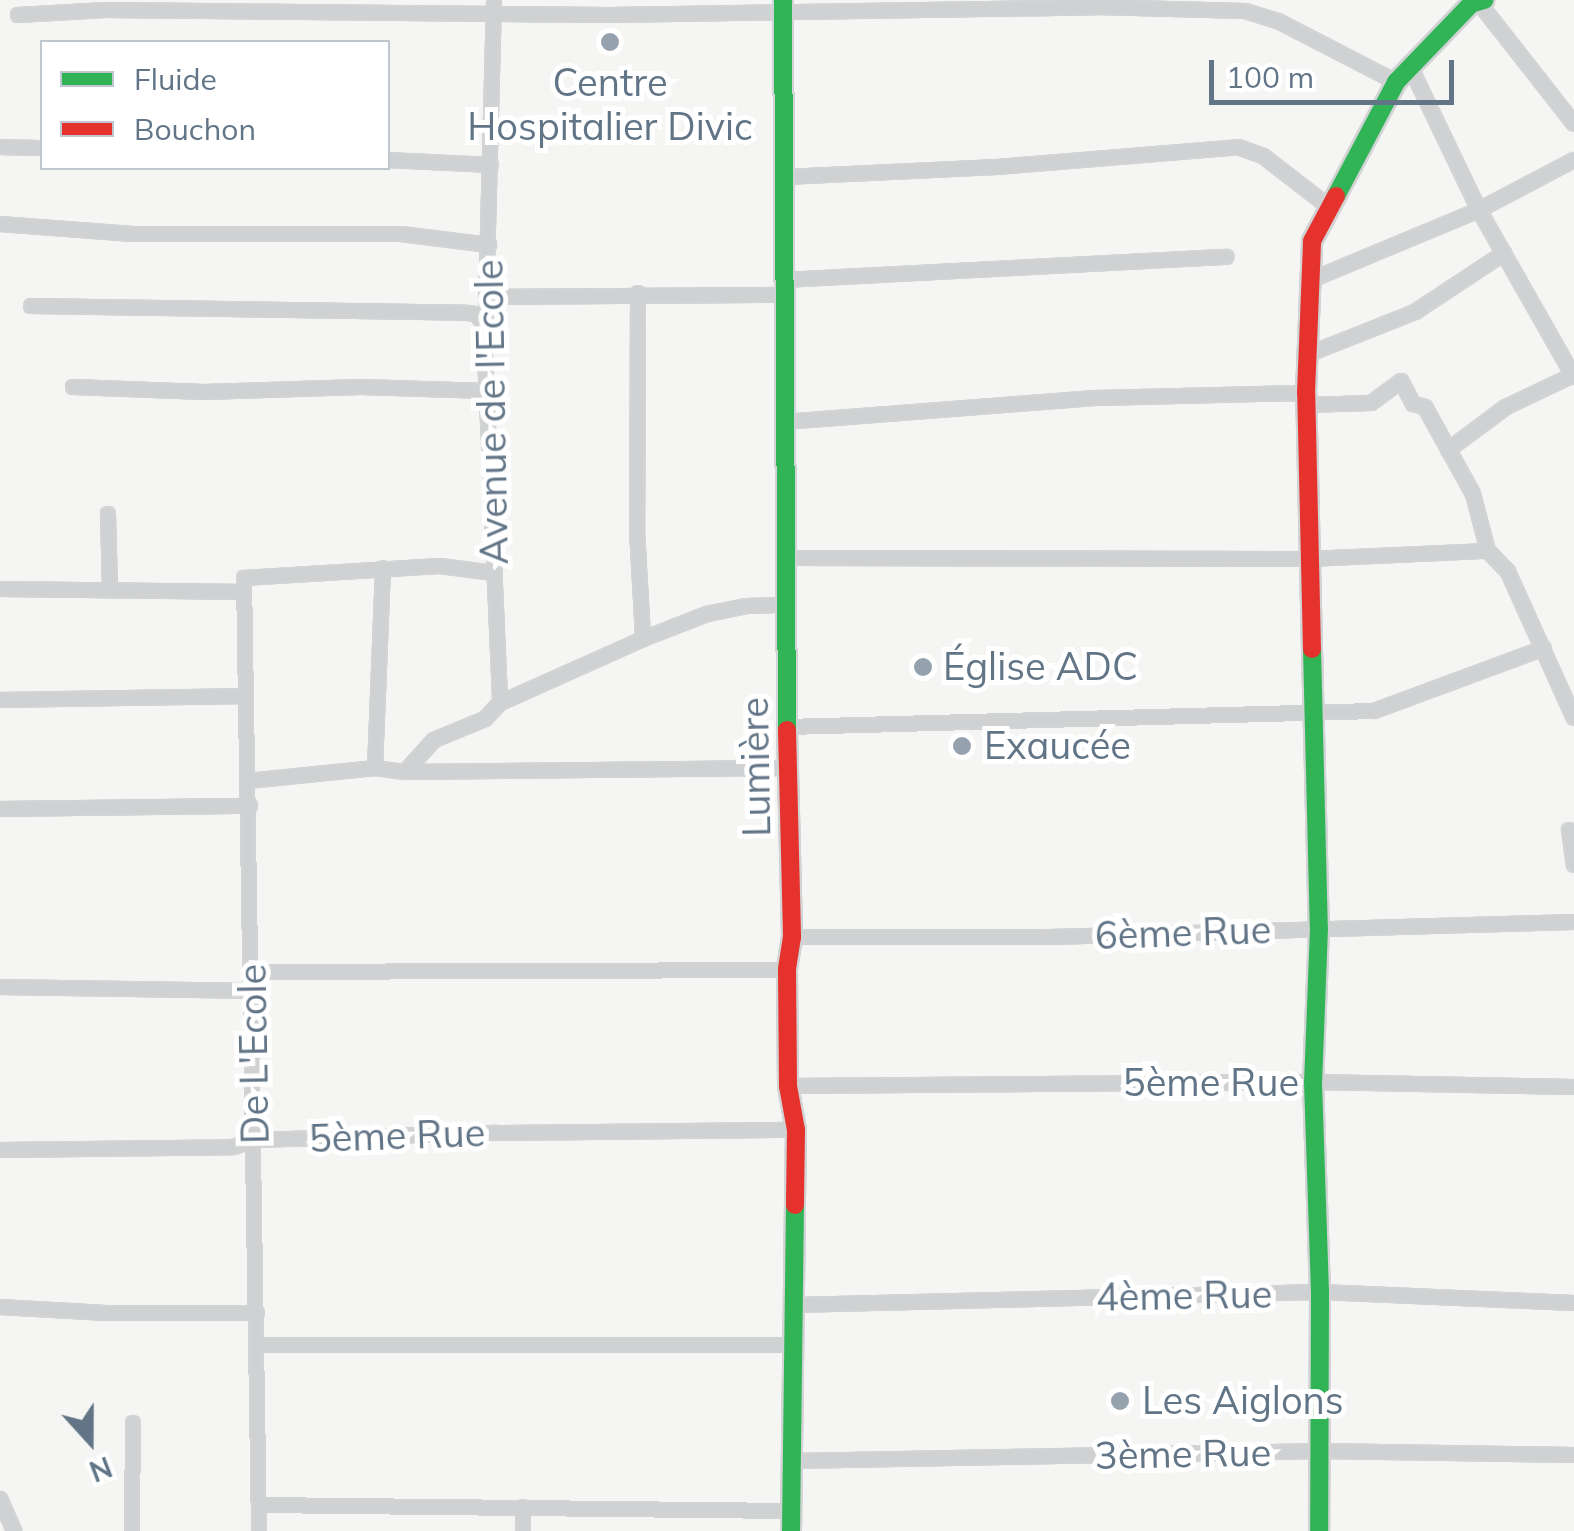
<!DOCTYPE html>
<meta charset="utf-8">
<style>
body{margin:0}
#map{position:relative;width:1574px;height:1531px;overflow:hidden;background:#f5f6f3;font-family:Mulish,sans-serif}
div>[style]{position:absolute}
.roads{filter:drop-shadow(2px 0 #d1d3d4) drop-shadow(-2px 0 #d1d3d4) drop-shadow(0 2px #d1d3d4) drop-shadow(0 -2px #d1d3d4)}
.street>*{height:12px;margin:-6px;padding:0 6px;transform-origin:6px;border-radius:6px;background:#d0d1d2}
.fast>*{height:18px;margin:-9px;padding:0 9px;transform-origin:9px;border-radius:9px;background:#30b455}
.jam>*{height:18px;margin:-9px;padding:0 9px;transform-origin:9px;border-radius:9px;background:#e5322d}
.dots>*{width:28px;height:28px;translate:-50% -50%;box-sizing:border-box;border:5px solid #fff;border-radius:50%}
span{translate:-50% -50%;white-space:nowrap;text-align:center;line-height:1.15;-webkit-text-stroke:10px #fff;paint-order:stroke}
.poi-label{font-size:38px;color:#627587}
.left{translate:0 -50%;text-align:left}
.street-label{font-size:38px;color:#627587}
.legend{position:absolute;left:40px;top:40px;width:350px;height:130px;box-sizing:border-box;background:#fff;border:2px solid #c0c8cf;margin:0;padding:12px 18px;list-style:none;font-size:30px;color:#627587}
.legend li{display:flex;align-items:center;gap:20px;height:50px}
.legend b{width:50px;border:2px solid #c0c8cf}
.north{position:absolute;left:40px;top:1391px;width:100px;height:100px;-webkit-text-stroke:8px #fff;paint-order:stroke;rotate:159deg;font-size:28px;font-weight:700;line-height:40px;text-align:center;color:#627587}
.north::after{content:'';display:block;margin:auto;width:35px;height:45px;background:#627587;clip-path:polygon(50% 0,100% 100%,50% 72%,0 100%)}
.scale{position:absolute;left:1209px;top:60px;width:245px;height:45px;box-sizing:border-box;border:5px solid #627587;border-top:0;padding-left:12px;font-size:30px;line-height:35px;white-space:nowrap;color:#627587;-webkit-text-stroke:8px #fff;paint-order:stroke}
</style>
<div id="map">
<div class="roads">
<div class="street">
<i style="left:494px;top:0;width:355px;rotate:91.5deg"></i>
<i style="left:485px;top:355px;width:348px;rotate:87.5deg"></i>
<i style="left:1480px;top:4px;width:152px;rotate:51.9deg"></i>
<i style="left:18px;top:15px;width:88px;rotate:-3.3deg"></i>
<i style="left:106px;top:10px;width:504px;rotate:0.57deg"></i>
<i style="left:610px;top:15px;width:486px;rotate:-0.9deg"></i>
<i style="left:1096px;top:7px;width:149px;rotate:1.5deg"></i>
<i style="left:1245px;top:11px;width:34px;rotate:17deg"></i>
<i style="left:1278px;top:21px;width:133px;rotate:27.3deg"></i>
<i style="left:1409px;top:64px;width:162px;rotate:64.4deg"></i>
<i style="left:1479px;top:210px;width:192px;rotate:60.4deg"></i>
<i style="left:0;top:147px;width:42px;rotate:1.4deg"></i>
<i style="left:388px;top:160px;width:103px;rotate:2.8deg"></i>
<i style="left:785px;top:177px;width:212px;rotate:-2.7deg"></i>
<i style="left:997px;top:167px;width:242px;rotate:-4.7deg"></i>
<i style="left:1238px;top:147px;width:27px;rotate:20deg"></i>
<i style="left:1263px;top:156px;width:82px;rotate:37.6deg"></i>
<i style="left:0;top:224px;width:133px;rotate:4.3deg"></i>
<i style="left:133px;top:234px;width:268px"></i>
<i style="left:401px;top:234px;width:89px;rotate:7.1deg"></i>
<i style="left:785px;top:280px;width:442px;rotate:-3deg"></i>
<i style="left:1311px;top:280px;width:182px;rotate:-22.6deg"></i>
<i style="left:1479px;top:210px;width:107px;rotate:-27.8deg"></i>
<i style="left:638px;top:293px;width:237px;rotate:90.2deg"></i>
<i style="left:637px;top:530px;width:109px;rotate:86.8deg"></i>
<i style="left:487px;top:297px;width:299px;rotate:-0.4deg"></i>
<i style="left:31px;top:306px;width:436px;rotate:0.9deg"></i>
<i style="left:467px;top:313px;width:9px;rotate:6deg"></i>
<i style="left:476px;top:314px;width:16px;rotate:52deg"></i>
<i style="left:1309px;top:354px;width:114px;rotate:-21.6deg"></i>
<i style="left:1415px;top:312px;width:107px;rotate:-33.5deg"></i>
<i style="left:73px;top:387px;width:131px;rotate:2.2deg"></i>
<i style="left:204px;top:392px;width:157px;rotate:-1.8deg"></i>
<i style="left:361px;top:387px;width:126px;rotate:1.8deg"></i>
<i style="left:1307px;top:405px;width:64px;rotate:-1.8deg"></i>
<i style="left:1371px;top:403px;width:37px;rotate:-36deg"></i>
<i style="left:1401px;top:381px;width:26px;rotate:62deg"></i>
<i style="left:1413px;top:404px;width:12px;rotate:14deg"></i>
<i style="left:1425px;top:407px;width:99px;rotate:61.1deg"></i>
<i style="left:1473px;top:494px;width:59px;rotate:75.3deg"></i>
<i style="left:1488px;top:551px;width:29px;rotate:46deg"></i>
<i style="left:1508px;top:572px;width:160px;rotate:65.7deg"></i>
<i style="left:784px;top:422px;width:315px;rotate:-4.4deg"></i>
<i style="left:1098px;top:398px;width:208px;rotate:-1.4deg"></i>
<i style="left:1448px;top:450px;width:72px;rotate:-36.6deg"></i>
<i style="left:1506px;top:407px;width:74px;rotate:-25.5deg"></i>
<i style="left:108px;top:514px;width:76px;rotate:88.5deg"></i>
<i style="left:785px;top:558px;width:524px;rotate:0.11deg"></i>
<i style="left:1309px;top:559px;width:179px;rotate:-2.6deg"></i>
<i style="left:0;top:589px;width:242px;rotate:0.7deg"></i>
<i style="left:0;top:700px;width:245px;rotate:-0.9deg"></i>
<i style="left:787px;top:727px;width:587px;rotate:-1.56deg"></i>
<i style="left:1374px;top:711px;width:181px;rotate:-20.3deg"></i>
<i style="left:375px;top:768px;width:200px;rotate:-87.7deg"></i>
<i style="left:405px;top:772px;width:43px;rotate:-47.8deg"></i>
<i style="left:434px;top:740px;width:55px;rotate:-22.4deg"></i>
<i style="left:485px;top:719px;width:22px;rotate:-47deg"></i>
<i style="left:500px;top:703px;width:157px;rotate:-24.1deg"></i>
<i style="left:643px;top:639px;width:69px;rotate:-21.3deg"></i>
<i style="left:707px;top:614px;width:41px;rotate:-11.3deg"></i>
<i style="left:747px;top:606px;width:37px;rotate:-2deg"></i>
<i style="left:248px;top:781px;width:128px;rotate:-5.8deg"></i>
<i style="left:375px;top:768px;width:30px;rotate:8deg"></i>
<i style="left:405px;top:772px;width:383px;rotate:-0.6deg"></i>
<i style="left:0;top:809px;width:250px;rotate:-0.7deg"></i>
<i style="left:1569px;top:830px;width:35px;rotate:82deg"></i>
<i style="left:792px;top:937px;width:258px"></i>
<i style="left:1050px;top:937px;width:524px;rotate:-1.64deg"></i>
<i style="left:253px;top:972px;width:534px;rotate:-0.21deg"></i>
<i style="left:0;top:987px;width:253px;rotate:0.9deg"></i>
<i style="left:788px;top:1086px;width:525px;rotate:-0.44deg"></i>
<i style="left:1313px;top:1082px;width:261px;rotate:1.1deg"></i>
<i style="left:0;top:1150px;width:233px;rotate:-0.7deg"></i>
<i style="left:233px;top:1147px;width:23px;rotate:-18deg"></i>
<i style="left:255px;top:1140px;width:242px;rotate:-1.7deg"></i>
<i style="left:497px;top:1133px;width:299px;rotate:-0.6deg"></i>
<i style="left:794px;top:1305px;width:526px;rotate:-1.42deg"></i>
<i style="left:1320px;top:1292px;width:254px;rotate:2.5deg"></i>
<i style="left:0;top:1307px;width:106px;rotate:3.2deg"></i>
<i style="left:106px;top:1313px;width:151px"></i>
<i style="left:257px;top:1345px;width:537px"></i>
<i style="left:793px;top:1461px;width:526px;rotate:-1.09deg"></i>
<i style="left:1319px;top:1451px;width:255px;rotate:0.9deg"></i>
<i style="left:0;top:1499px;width:35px;rotate:66deg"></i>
<i style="left:259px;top:1505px;width:531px;rotate:0.65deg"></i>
<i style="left:523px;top:1507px;width:24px;rotate:90deg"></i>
<i style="left:132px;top:1531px;width:108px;rotate:-89.5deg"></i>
<i style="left:259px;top:1531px;width:953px;rotate:-90.9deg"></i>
<i style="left:244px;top:578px;width:196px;rotate:-3.5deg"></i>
<i style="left:440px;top:566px;width:54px;rotate:7.4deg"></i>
</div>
<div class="fast">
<i style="left:783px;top:0;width:730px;rotate:89.69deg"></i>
<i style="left:1336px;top:196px;width:129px;rotate:-62.2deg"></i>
<i style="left:1396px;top:82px;width:108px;rotate:-46.1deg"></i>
<i style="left:1471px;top:4px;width:14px;rotate:-17deg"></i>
<i style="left:1312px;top:649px;width:279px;rotate:88.6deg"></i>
<i style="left:1319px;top:928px;width:154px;rotate:92.2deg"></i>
<i style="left:1313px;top:1082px;width:210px;rotate:88.1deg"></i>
<i style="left:1320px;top:1292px;width:239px;rotate:90.2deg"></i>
<i style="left:791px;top:1531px;width:326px;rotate:-89.3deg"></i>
</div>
<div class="jam">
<i style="left:1312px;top:649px;width:256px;rotate:-91.3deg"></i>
<i style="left:1306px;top:393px;width:152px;rotate:-87.7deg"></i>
<i style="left:1312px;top:241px;width:51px;rotate:-61.9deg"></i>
<i style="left:787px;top:730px;width:207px;rotate:88.6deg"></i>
<i style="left:792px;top:937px;width:33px;rotate:99deg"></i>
<i style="left:787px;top:970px;width:116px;rotate:89.5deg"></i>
<i style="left:788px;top:1086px;width:45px;rotate:79.7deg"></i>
<i style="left:796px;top:1130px;width:75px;rotate:90.8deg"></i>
</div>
</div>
<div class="dots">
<i style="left:610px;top:42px;background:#95a2ad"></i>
<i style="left:923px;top:667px;background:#95a2ad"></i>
<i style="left:962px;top:746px;background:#95a2ad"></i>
<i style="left:1120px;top:1401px;background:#95a2ad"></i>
</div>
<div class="poi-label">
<span style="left:610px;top:105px">Centre<br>Hospitalier Divic</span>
<span class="left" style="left:943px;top:667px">Église ADC</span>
<span class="left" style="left:984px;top:746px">Exaucée</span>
<span class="left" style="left:1142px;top:1401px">Les Aiglons</span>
</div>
<div class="street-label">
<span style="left:492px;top:412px;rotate:-91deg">Avenue de l'Ecole</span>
<span style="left:756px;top:767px;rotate:-91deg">Lumière</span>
<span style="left:1183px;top:933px;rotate:-2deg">6ème Rue</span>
<span style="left:254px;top:1054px;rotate:-91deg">De L'Ecole</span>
<span style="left:1211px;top:1083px">5ème Rue</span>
<span style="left:397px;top:1136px;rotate:-2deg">5ème Rue</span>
<span style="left:1184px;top:1296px;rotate:-1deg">4ème Rue</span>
<span style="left:1183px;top:1454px;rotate:-1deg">3ème Rue</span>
</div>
<ul class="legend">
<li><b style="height:12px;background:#30b455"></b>Fluide</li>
<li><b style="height:12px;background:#e5322d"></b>Bouchon</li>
</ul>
<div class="north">N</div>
<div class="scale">100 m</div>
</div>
